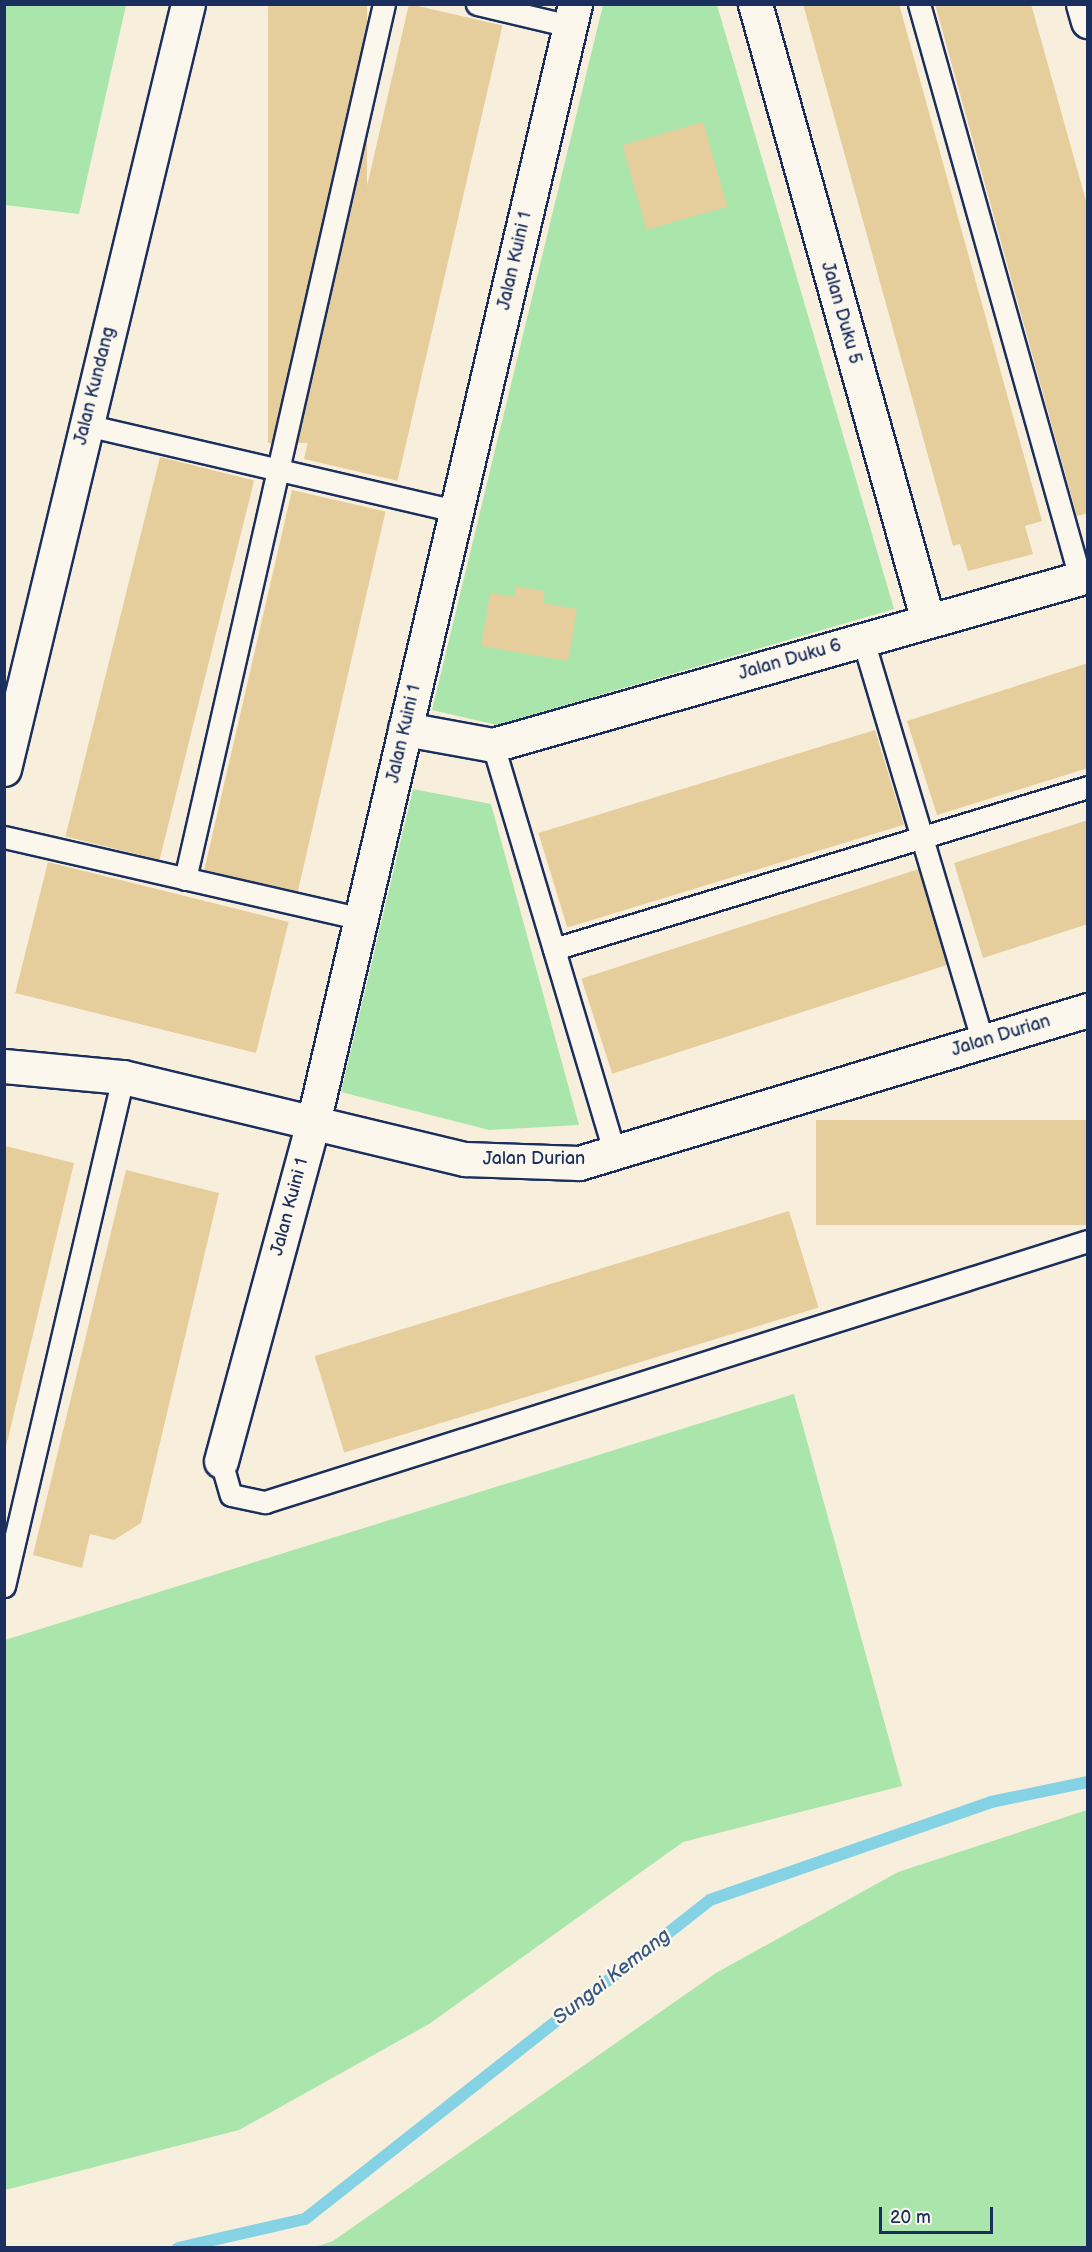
<!DOCTYPE html>
<style>
body{margin:0}
#map{position:relative;width:1092px;height:2252px;overflow:hidden;background:#f7efdc;font-family:"Balsamiq Sans",sans-serif}
div>[style]{position:absolute}
.green>*{inset:0;background:#aae5ab}
.stream>*{height:12px;margin:-6px;padding:0 6px;transform-origin:6px;border-radius:6px;background:#86d2e5}
.building>*{inset:0;background:#e6cd9c;transform-origin:0 0}
.roads{filter:drop-shadow(2px 0 #1b2f5e) drop-shadow(-2px 0 #1b2f5e) drop-shadow(0 2px #1b2f5e) drop-shadow(0 -2px #1b2f5e)}
.service>*{height:21px;margin:-10.5px;padding:0 10.5px;transform-origin:10.5px;border-radius:10.5px;background:#fbf7ec}
.minor>*{height:33px;margin:-16.5px;padding:0 16.5px;transform-origin:16.5px;border-radius:16.5px;background:#fbf7ec}
span{translate:-50% -50%;white-space:nowrap;text-align:center;line-height:1.15;-webkit-text-stroke:5px #fbf7ec;paint-order:stroke}
.street-label{font-size:18px;color:#1b2f5e}
.water-label{font-size:20px;color:#365880;font-style:italic}
.frame{position:absolute;inset:0;border:6px solid #1b2f5e;pointer-events:none}
.scale{position:absolute;left:879px;top:2207px;width:114px;height:27px;box-sizing:border-box;border:3px solid #1b2f5e;border-top:0;padding-left:8px;font-size:18px;line-height:21px;white-space:nowrap;color:#1b2f5e;-webkit-text-stroke:4px #fbf7ec;paint-order:stroke}
</style>
<div id="map">
<div class="green">
<i style="clip-path:polygon(5px 4px,126px 5px,79px 214px,5px 205px)"></i>
<i style="clip-path:polygon(603px 5px,717px 5px,894px 609px,497px 725px,432px 710px)"></i>
<i style="clip-path:polygon(413px 789px,491px 804px,579px 1125px,489px 1130px,341px 1092px)"></i>
<i style="clip-path:polygon(794px 1394px,902px 1786px,683px 1842px,429px 2024px,239px 2130px,5px 2190px,5px 1640px)"></i>
<i style="clip-path:polygon(1087px 1810px,1087px 2247px,315px 2247px,333px 2241px,716px 1973px,898px 1872px)"></i>
</div>
<div class="stream">
<i style="left:178px;top:2248px;width:130px;rotate:-12.9deg"></i>
<i style="left:305px;top:2219px;width:516px;rotate:-38.23deg"></i>
<i style="left:710px;top:1900px;width:298px;rotate:-19.2deg"></i>
<i style="left:991px;top:1802px;width:99px;rotate:-11.7deg"></i>
</div>
<div class="building">
<i style="left:268px;top:4px;width:99px;height:439px"></i>
<i style="left:409px;top:4px;width:96px;height:467px;rotate:13deg"></i>
<i style="clip-path:polygon(803px 4px,899px 4px,1042px 521px,1025px 526px,1033px 554px,968px 571px,960px 544px,953px 546px)"></i>
<i style="clip-path:polygon(935px 4px,1031px 4px,1088px 208px,1088px 513px,1077px 516px)"></i>
<i style="left:703px;top:122px;width:88px;height:84px;rotate:74deg"></i>
<i style="left:160px;top:457px;width:97px;height:391px;rotate:14deg"></i>
<i style="left:292px;top:490px;width:96px;height:390px;rotate:13deg"></i>
<i style="clip-path:polygon(516px 586px,544px 591px,543px 603px,577px 609px,568px 661px,481px 646px,490px 593px,514px 597px)"></i>
<i style="clip-path:polygon(1088px 663px,1088px 768px,937px 815px,907px 721px)"></i>
<i style="left:875px;top:730px;width:99px;height:352px;rotate:73deg"></i>
<i style="clip-path:polygon(1088px 820px,1088px 924px,983px 958px,954px 863px)"></i>
<i style="left:48px;top:862px;width:248px;height:135px;rotate:14deg"></i>
<i style="left:919px;top:869px;width:100px;height:355px;rotate:72deg"></i>
<i style="left:1088px;top:1120px;width:105px;height:272px;rotate:90deg"></i>
<i style="clip-path:polygon(5px 1146px,74px 1163px,5px 1451px)"></i>
<i style="clip-path:polygon(126px 1170px,219px 1193px,141px 1523px,114px 1540px,90px 1534px,82px 1568px,33px 1555px)"></i>
<i style="left:789px;top:1211px;width:101px;height:496px;rotate:73deg"></i>
</div>
<div class="roads">
<div class="service">
<i style="left:477px;top:4px;width:96px;rotate:13.3deg"></i>
<i style="left:919px;top:4px;width:596px;rotate:74.33deg"></i>
<i style="left:86px;top:425px;width:380px;rotate:13.1deg"></i>
<i style="left:863px;top:640px;width:420px;rotate:73.4deg"></i>
<i style="left:493px;top:745px;width:427px;rotate:73.4deg"></i>
<i style="left:4px;top:837px;width:366px;rotate:12.9deg"></i>
<i style="left:185px;top:879px;width:897px;rotate:-77.19deg"></i>
<i style="left:554px;top:949px;width:558px;rotate:-16.88deg"></i>
<i style="left:221px;top:1461px;width:35px;rotate:74deg"></i>
<i style="left:231px;top:1495px;width:35px;rotate:12deg"></i>
<i style="left:265px;top:1502px;width:863px;rotate:-17.6deg"></i>
<i style="left:4px;top:1586px;width:523px;rotate:-76.84deg"></i>
</div>
<div class="minor">
<i style="left:755px;top:4px;width:641px;rotate:74.34deg"></i>
<i style="left:1083px;top:4px;width:18px;rotate:74deg"></i>
<i style="left:405px;top:729px;width:89px;rotate:10.3deg"></i>
<i style="left:493px;top:745px;width:619px;rotate:-15.86deg"></i>
<i style="left:4px;top:769px;width:787px;rotate:-76.48deg"></i>
<i style="left:4px;top:1066px;width:120px;rotate:5.3deg"></i>
<i style="left:123px;top:1077px;width:352px;rotate:13.5deg"></i>
<i style="left:465px;top:1159px;width:114px;rotate:2deg"></i>
<i style="left:579px;top:1163px;width:531px;rotate:-16.73deg"></i>
<i style="left:221px;top:1461px;width:350px;rotate:-74.8deg"></i>
<i style="left:313px;top:1123px;width:1149px;rotate:-76.82deg"></i>
</div>
</div>
<div class="street-label">
<span style="left:515px;top:261px;rotate:-77deg">Jalan Kuini 1</span>
<span style="left:841px;top:313px;rotate:74deg">Jalan Duku 5</span>
<span style="left:95px;top:386px;rotate:-76deg">Jalan Kundang</span>
<span style="left:790px;top:660px;rotate:-16deg">Jalan Duku 6</span>
<span style="left:404px;top:734px;rotate:-77deg">Jalan Kuini 1</span>
<span style="left:1001px;top:1036px;rotate:-17deg">Jalan Durian</span>
<span style="left:534px;top:1159px">Jalan Durian</span>
<span style="left:290px;top:1207px;rotate:-75deg">Jalan Kuini 1</span>
</div>
<div class="water-label">
<span style="left:612px;top:1977px;rotate:-38deg">Sungai Kemang</span>
</div>
<div class="frame"></div>
<div class="scale">20 m</div>
</div>
